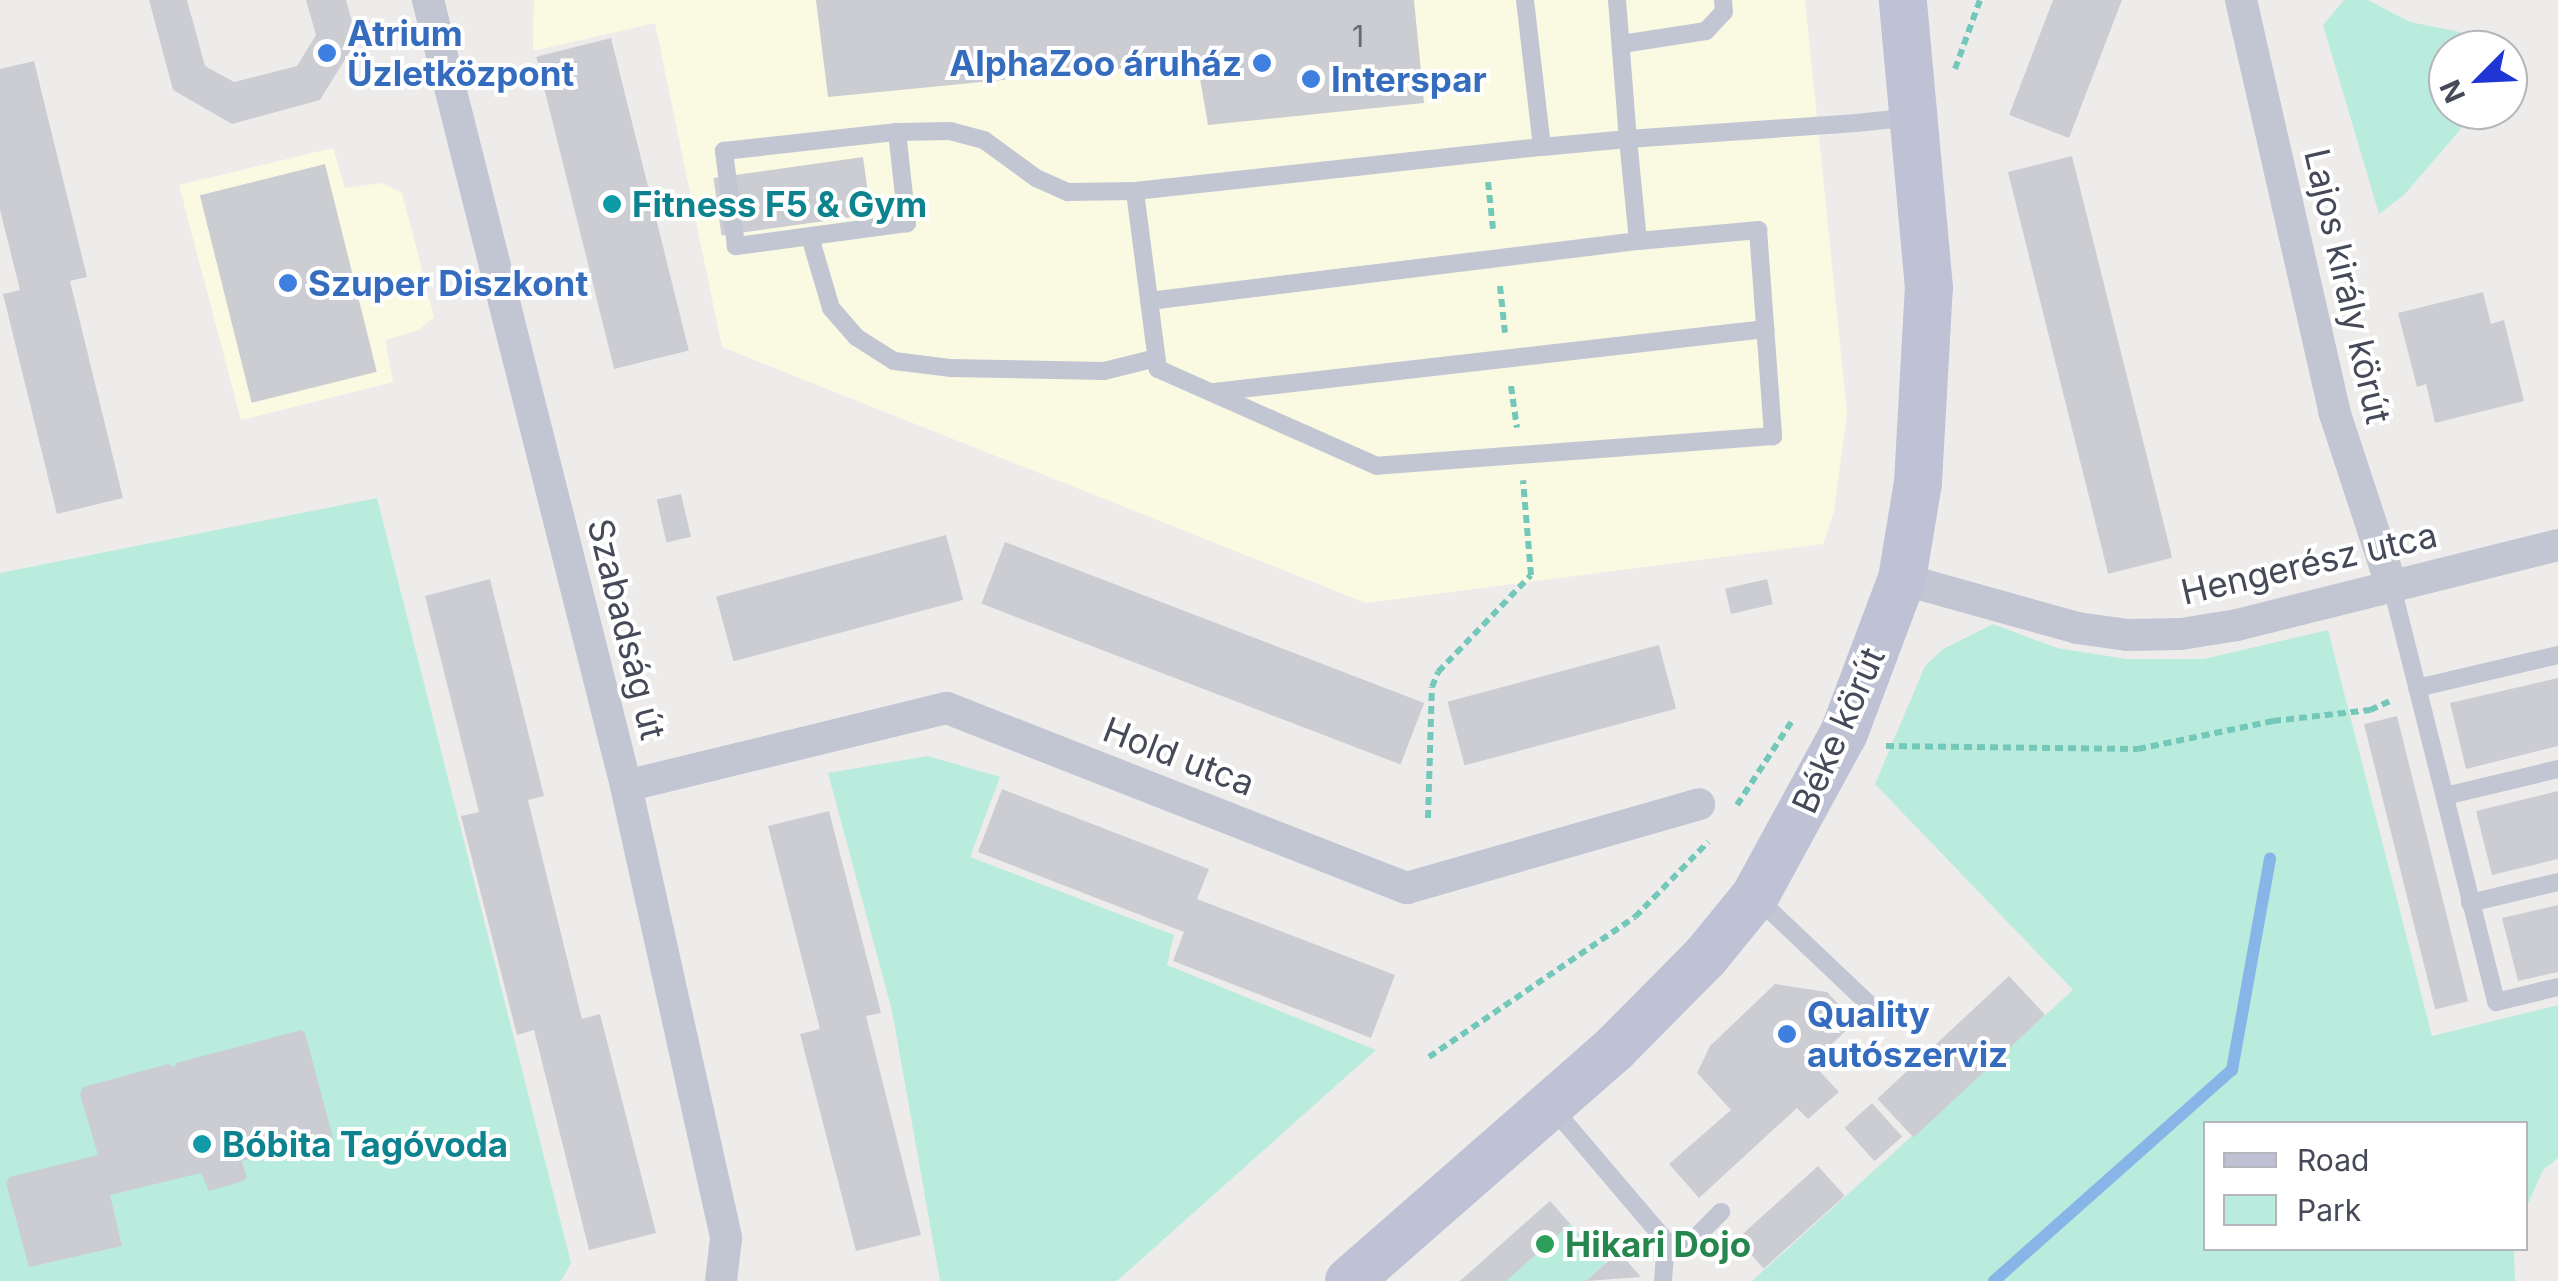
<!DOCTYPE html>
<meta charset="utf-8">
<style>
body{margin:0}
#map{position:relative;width:2558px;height:1281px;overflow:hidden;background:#eeeceb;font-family:Inter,sans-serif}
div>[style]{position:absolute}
.commercial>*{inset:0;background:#fafae3}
.green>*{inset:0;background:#baecdd}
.stream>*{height:12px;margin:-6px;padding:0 6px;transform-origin:6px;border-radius:6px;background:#88b5e8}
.building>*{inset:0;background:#ccccd3;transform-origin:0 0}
.path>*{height:6px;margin-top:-3px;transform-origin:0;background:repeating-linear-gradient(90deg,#73c8b9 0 8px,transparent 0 13px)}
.lane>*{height:18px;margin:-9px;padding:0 9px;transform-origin:9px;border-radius:9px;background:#c2c6d3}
.street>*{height:32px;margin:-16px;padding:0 16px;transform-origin:16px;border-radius:16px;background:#c2c6d3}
.secondary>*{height:48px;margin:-24px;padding:0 24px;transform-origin:24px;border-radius:24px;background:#bec2d4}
.dots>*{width:28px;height:28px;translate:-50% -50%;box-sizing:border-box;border:5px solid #fff;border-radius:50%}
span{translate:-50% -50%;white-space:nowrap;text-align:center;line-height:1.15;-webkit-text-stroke:8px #fff;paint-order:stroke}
.number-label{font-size:30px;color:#676a77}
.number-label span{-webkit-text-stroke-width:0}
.shop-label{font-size:35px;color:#366cbe;font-weight:700}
.left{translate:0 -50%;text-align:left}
.right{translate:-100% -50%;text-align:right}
.culture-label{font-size:35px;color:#0d838f;font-weight:700}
.street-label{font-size:35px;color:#454958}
.leisure-label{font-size:35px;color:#27864d;font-weight:700}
.legend{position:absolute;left:2203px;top:1121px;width:325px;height:130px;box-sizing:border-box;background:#fff;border:2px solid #b5b6bc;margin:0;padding:12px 18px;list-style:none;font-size:30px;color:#454958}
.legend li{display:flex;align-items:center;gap:20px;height:50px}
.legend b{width:50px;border:2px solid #b5b6bc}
.north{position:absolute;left:2428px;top:30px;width:100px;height:100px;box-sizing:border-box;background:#fff;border:2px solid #b5b6bc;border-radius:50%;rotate:246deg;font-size:28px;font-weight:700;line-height:40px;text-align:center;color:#454958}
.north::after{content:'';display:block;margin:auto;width:35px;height:45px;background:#1f35d5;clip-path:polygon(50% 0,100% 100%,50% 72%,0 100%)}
</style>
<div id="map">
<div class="commercial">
<i style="clip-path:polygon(534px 0,1805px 0,1847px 413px,1834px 511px,1823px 544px,1366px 603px,722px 347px,655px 23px,533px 51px)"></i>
<i style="clip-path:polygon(333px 148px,345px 188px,382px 183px,402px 193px,434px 317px,419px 330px,385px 340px,393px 382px,241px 420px,179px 185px)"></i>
</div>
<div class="green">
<i style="clip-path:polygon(2344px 0,2368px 0,2410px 22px,2460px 32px,2469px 50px,2448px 50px,2448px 110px,2466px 110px,2460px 130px,2404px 195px,2379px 214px,2323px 25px)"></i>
<i style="clip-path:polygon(377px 498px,571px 1263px,561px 1281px,0 1281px,0 573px)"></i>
<i style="clip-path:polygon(1993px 624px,2057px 648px,2126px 659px,2204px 659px,2328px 630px,2432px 1036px,2558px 1005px,2558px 1158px,2543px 1170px,2526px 1208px,2526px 1124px,2206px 1124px,2206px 1248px,2514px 1249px,2515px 1281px,1752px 1281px,2073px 990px,1875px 784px,1925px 666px,1943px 649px)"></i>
<i style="clip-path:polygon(928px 756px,1000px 777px,970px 857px,1174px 935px,1167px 965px,1376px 1050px,1117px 1281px,940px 1281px,892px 1011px,828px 773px)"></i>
<i style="clip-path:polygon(1550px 1201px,1606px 1263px,1586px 1281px,1460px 1281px)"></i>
</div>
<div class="stream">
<i style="left:1994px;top:1281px;width:318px;rotate:-41.6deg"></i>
<i style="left:2232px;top:1070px;width:215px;rotate:-79.8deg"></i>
</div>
<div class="building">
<i style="clip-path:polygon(149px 0,187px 0,205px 66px,234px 82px,297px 66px,316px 35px,306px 0,346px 0,357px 40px,320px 100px,232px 124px,173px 90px)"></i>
<i style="clip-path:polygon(816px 0,1414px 0,1424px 103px,1208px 125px,1197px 61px,828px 97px)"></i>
<i style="clip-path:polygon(2053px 0,2122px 0,2069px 138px,2009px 115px)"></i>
<i style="left:611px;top:38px;width:322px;height:77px;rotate:76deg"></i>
<i style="clip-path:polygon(34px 61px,87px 277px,70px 281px,123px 498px,57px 514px,3px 294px,20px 290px,0 210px,0 69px)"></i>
<i style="left:2072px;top:156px;width:414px;height:66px;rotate:76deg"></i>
<i style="left:863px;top:157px;width:58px;height:151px;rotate:82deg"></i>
<i style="left:325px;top:164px;width:214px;height:129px;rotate:76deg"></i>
<i style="clip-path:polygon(2483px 292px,2491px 324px,2504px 320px,2524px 401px,2435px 423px,2426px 384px,2417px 387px,2398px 313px)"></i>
<i style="left:681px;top:494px;width:44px;height:25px;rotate:77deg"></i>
<i style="left:946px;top:535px;width:67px;height:238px;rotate:75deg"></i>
<i style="left:1005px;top:542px;width:449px;height:66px;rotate:21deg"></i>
<i style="clip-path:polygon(490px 579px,544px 796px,528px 800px,582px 1019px,600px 1014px,656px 1233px,589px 1250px,534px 1030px,517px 1035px,461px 816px,479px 812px,425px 596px)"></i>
<i style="left:1767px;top:579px;width:26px;height:43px;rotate:77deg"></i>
<i style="left:1659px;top:645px;width:66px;height:219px;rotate:75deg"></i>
<i style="clip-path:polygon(2558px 678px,2558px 746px,2466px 769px,2450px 703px)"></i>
<i style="left:2397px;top:716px;width:294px;height:34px;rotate:76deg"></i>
<i style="clip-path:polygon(1002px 789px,1209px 869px,1197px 899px,1395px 975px,1371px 1038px,1173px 961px,1184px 932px,978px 852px)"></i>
<i style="clip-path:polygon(2558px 791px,2558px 859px,2492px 875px,2476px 811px)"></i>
<i style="clip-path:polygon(829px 811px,881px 1013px,866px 1016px,921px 1235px,856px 1251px,800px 1034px,820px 1029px,768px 826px)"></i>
<i style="clip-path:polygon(2558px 905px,2558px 972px,2518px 981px,2502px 918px)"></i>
<i style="left:2009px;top:976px;width:53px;height:180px;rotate:47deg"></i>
<i style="clip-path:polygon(1775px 984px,1827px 992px,1855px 1022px,1812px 1063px,1839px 1092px,1808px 1119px,1797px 1108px,1699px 1198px,1669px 1164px,1731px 1110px,1697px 1073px,1710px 1046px)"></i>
<i style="clip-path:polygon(301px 1030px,305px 1033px,333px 1138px,242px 1161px,247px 1178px,243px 1181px,209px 1191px,201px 1173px,110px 1195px,122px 1246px,29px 1267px,6px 1183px,10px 1177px,98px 1155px,80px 1094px,83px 1087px,168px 1064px,174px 1067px,176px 1063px)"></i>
<i style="left:1872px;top:1103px;width:45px;height:37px;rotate:48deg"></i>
<i style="left:1818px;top:1166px;width:40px;height:109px;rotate:48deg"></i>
<i style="clip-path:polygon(1550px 1201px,1570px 1224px,1506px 1281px,1460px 1281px)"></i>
<i style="clip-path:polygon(1619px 1252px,1641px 1277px,1586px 1281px,1606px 1263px)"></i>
</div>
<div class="path">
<i style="left:1955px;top:69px;width:73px;rotate:-70.1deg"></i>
<i style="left:1488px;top:182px;width:47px;rotate:83.9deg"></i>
<i style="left:1500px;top:286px;width:47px;rotate:83.9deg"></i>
<i style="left:1511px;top:386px;width:42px;rotate:81.9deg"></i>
<i style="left:1886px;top:746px;width:252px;rotate:0.7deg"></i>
<i style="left:2138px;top:749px;width:138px;rotate:-11.7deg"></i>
<i style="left:2273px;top:721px;width:98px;rotate:-6.5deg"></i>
<i style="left:2370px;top:710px;width:24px;rotate:-24deg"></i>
<i style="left:1737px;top:805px;width:100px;rotate:-56.8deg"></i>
<i style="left:1428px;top:818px;width:131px;rotate:-88.3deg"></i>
<i style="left:1432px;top:687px;width:16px;rotate:-68deg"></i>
<i style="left:1438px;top:672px;width:134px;rotate:-46.2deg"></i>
<i style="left:1531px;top:575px;width:95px;rotate:-94.8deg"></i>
<i style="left:1429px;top:1057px;width:249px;rotate:-34.2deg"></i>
<i style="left:1635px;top:917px;width:105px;rotate:-45.8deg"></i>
</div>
<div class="lane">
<i style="left:1525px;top:0;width:148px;rotate:83.4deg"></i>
<i style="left:1617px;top:0;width:139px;rotate:85.5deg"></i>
<i style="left:1628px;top:139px;width:102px;rotate:84.4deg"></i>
<i style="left:1638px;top:241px;width:121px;rotate:-5.2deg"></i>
<i style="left:1758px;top:230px;width:207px;rotate:85.8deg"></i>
<i style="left:1773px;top:436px;width:397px;rotate:175.7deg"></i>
<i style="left:1377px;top:466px;width:240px;rotate:-156.1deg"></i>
<i style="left:1158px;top:369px;width:179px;rotate:-97.4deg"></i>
<i style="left:1135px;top:191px;width:409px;rotate:-6.2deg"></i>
<i style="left:1542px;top:147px;width:86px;rotate:-5.3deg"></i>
<i style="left:1628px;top:139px;width:229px;rotate:-4deg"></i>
<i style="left:1856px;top:123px;width:58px;rotate:-5.9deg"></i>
<i style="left:1622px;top:44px;width:85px;rotate:-8.8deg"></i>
<i style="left:1706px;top:31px;width:26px;rotate:-47deg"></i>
<i style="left:1724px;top:12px;width:12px;rotate:-95deg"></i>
<i style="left:897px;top:132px;width:92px;rotate:83.7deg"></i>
<i style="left:907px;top:223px;width:173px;rotate:172.3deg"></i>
<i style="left:736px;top:246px;width:96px;rotate:-97.2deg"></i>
<i style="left:724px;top:151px;width:174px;rotate:-6.3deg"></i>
<i style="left:897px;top:132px;width:53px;rotate:-1.1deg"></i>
<i style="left:950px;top:131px;width:35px;rotate:15deg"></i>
<i style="left:984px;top:140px;width:64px;rotate:36.2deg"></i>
<i style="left:1036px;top:178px;width:35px;rotate:24deg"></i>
<i style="left:1068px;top:192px;width:67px;rotate:-0.9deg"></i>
<i style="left:810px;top:237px;width:74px;rotate:73.5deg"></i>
<i style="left:831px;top:308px;width:38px;rotate:49deg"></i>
<i style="left:856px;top:337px;width:45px;rotate:32.3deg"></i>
<i style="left:894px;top:361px;width:56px;rotate:7.1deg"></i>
<i style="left:950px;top:368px;width:154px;rotate:1.1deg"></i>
<i style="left:1104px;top:371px;width:54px;rotate:-14deg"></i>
<i style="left:1149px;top:301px;width:493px;rotate:-7deg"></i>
<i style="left:1214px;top:392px;width:555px;rotate:-6.52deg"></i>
<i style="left:2392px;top:587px;width:428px;rotate:75.9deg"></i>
<i style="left:2496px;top:1002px;width:64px;rotate:-13.6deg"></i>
<i style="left:2417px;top:688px;width:145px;rotate:-13.2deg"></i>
<i style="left:2445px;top:796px;width:116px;rotate:-13.4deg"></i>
<i style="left:1755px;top:896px;width:163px;rotate:43.5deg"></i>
<i style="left:2470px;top:903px;width:90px;rotate:-13.4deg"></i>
<i style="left:1551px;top:1106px;width:177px;rotate:49.6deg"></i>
<i style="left:1666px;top:1241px;width:40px;rotate:94.3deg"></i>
<i style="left:1666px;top:1241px;width:12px;rotate:14deg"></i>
<i style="left:1678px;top:1244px;width:16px;rotate:-15deg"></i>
<i style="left:1693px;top:1240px;width:40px;rotate:-45deg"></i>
</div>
<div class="street">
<i style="left:428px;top:0;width:811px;rotate:75.86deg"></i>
<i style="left:626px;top:786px;width:463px;rotate:77.5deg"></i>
<i style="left:726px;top:1238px;width:43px;rotate:96.6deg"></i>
<i style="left:2241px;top:0;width:421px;rotate:77.2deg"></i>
<i style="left:2334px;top:411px;width:185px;rotate:71.8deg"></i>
<i style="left:1902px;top:579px;width:182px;rotate:15.6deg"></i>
<i style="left:2077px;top:628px;width:50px;rotate:8deg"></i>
<i style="left:2127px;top:635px;width:54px;rotate:-1.1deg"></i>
<i style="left:2181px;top:634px;width:57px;rotate:-9.1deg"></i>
<i style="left:2237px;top:625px;width:331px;rotate:-14deg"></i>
<i style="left:626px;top:786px;width:330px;rotate:-13.7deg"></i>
<i style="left:947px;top:708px;width:494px;rotate:21.4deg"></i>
<i style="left:1407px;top:888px;width:304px;rotate:-16deg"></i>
</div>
<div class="secondary">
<i style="left:1349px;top:1281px;width:354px;rotate:-41.2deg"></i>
<i style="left:1615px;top:1048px;width:129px;rotate:-45.3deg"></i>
<i style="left:1706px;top:956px;width:77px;rotate:-50.8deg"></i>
<i style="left:1755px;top:896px;width:186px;rotate:-61.4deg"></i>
<i style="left:1844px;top:733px;width:165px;rotate:-69.4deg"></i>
<i style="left:1902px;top:579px;width:98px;rotate:-80.6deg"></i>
<i style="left:1918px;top:482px;width:194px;rotate:-86.8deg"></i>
<i style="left:1929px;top:288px;width:289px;rotate:-95.2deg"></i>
</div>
<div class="dots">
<i style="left:327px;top:53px;background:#3f7fe0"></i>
<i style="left:1262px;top:63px;background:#3f7fe0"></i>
<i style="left:1311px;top:79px;background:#3f7fe0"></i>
<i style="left:612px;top:204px;background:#0f9aa8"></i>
<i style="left:288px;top:283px;background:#3f7fe0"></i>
<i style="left:1787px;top:1034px;background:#3f7fe0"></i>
<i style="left:202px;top:1144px;background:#0f9aa8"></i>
<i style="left:1545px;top:1244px;background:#2e9e5b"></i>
</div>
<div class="number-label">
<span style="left:1358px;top:36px">1</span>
</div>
<div class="shop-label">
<span class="left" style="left:347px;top:53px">Atrium<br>Üzletközpont</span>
<span class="right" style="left:1242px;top:63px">AlphaZoo áruház</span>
<span class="left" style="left:1331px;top:79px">Interspar</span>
<span class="left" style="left:308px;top:283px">Szuper Diszkont</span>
<span class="left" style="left:1807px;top:1034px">Quality<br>autószerviz</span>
</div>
<div class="culture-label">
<span class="left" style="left:632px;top:204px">Fitness F5 &amp; Gym</span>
<span class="left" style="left:222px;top:1144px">Bóbita Tagóvoda</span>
</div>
<div class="street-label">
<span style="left:2348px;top:286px;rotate:77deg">Lajos király körút</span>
<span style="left:2309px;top:563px;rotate:-13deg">Hengerész utca</span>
<span style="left:627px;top:629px;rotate:76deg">Szabadság út</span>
<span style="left:1838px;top:730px;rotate:-66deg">Béke körút</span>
<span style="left:1179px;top:756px;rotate:21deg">Hold utca</span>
</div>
<div class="leisure-label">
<span class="left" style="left:1565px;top:1244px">Hikari Dojo</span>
</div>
<ul class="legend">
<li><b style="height:12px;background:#bec2d4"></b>Road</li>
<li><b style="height:28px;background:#baecdd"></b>Park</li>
</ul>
<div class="north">N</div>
</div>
